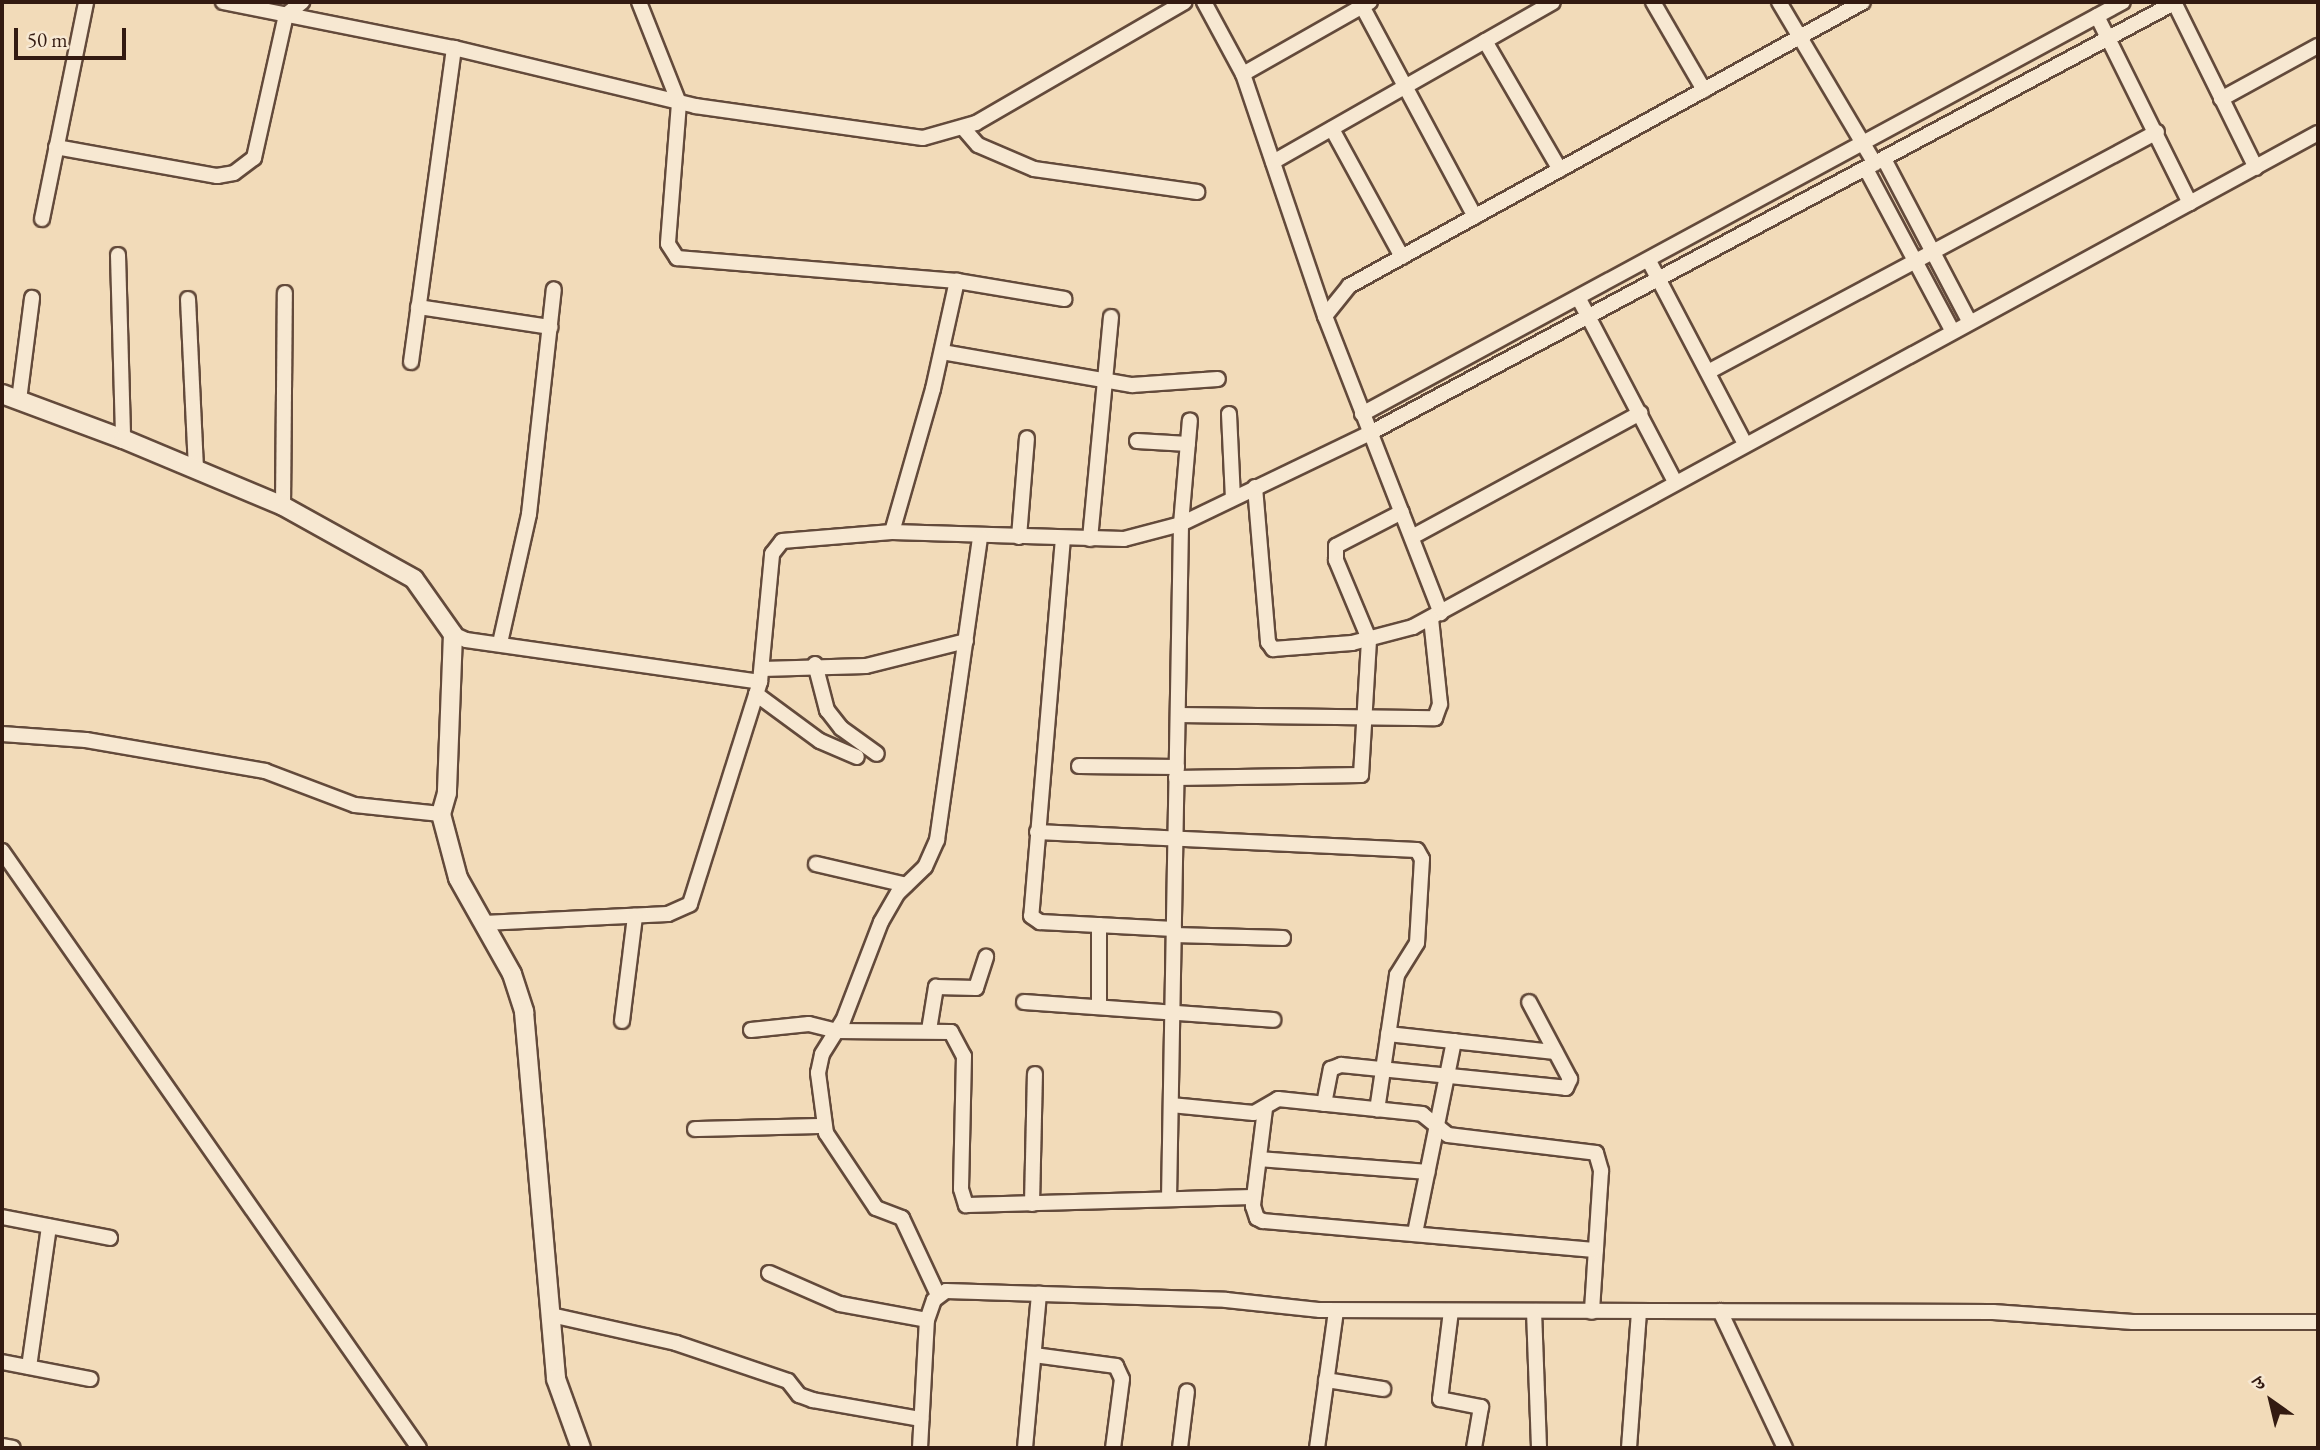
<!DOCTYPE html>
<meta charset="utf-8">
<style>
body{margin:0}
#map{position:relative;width:2320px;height:1450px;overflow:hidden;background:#f2dbb9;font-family:"EB Garamond","Noto Serif Devanagari",serif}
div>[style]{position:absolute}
.roads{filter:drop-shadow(2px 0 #634a3b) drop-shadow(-2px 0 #634a3b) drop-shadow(0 2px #634a3b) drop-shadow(0 -2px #634a3b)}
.minor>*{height:14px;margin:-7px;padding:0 7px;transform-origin:7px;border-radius:7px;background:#f7e8d2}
.tertiary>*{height:18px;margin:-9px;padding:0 9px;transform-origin:9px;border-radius:9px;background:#f7e8d2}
span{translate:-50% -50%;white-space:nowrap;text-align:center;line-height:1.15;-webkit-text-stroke:6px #f7e8d2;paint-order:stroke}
.frame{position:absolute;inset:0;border:4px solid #331a11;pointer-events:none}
.north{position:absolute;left:2236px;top:1366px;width:70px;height:70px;-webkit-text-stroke:5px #f7e8d2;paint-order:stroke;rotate:326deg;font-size:19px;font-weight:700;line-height:28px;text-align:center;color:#331a11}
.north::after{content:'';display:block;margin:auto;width:24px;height:32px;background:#331a11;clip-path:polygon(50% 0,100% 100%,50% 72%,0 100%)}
.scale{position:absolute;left:14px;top:28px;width:112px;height:32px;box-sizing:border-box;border:4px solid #331a11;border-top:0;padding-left:9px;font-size:21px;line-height:24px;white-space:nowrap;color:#331a11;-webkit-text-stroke:5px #f7e8d2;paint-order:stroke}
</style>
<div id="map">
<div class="roads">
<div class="minor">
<i style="left:223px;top:2px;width:236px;rotate:11.3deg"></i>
<i style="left:454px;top:48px;width:248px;rotate:13.5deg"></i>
<i style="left:695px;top:106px;width:230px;rotate:8deg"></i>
<i style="left:923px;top:138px;width:55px;rotate:-15.8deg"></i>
<i style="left:976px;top:123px;width:241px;rotate:-30.1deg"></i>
<i style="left:639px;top:2px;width:109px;rotate:68.4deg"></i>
<i style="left:679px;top:103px;width:141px;rotate:94.5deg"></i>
<i style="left:668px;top:244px;width:17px;rotate:57deg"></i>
<i style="left:677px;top:258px;width:281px;rotate:4.7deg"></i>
<i style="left:957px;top:281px;width:109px;rotate:9.5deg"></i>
<i style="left:1204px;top:2px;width:82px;rotate:61.6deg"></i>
<i style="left:1243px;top:74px;width:256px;rotate:71.3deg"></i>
<i style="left:1325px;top:316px;width:319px;rotate:68.7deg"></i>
<i style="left:1653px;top:2px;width:102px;rotate:59.9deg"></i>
<i style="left:1779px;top:2px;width:188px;rotate:59.3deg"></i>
<i style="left:2174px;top:2px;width:185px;rotate:63.7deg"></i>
<i style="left:1362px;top:6px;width:239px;rotate:61.8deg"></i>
<i style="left:2097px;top:16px;width:209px;rotate:63.6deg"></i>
<i style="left:1485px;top:41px;width:149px;rotate:59.8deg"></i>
<i style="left:1243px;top:74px;width:146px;rotate:-29.6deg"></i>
<i style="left:2221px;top:99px;width:111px;rotate:-28.7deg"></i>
<i style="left:964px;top:129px;width:21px;rotate:49deg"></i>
<i style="left:978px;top:145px;width:61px;rotate:23.2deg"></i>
<i style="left:1034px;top:169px;width:165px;rotate:8deg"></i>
<i style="left:1332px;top:129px;width:146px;rotate:61.3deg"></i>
<i style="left:56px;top:147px;width:164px;rotate:10.2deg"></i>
<i style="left:217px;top:176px;width:17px;rotate:-10deg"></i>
<i style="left:234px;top:173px;width:25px;rotate:-37deg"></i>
<i style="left:254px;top:158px;width:147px;rotate:-77.4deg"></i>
<i style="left:286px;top:15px;width:21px;rotate:-39deg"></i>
<i style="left:1884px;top:159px;width:183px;rotate:62.3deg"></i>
<i style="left:1273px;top:162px;width:322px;rotate:-29.7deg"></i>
<i style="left:1866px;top:169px;width:183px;rotate:61.9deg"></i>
<i style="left:42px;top:219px;width:221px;rotate:-78.5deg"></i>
<i style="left:118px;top:255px;width:184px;rotate:88.4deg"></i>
<i style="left:1649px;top:261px;width:207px;rotate:62.3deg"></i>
<i style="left:188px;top:299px;width:170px;rotate:87.3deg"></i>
<i style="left:1579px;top:299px;width:207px;rotate:62.3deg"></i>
<i style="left:418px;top:307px;width:134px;rotate:8.6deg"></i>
<i style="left:1325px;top:316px;width:38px;rotate:-51deg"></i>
<i style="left:1349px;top:286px;width:587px;rotate:-28.92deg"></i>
<i style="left:942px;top:352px;width:193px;rotate:9.9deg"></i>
<i style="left:1132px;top:385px;width:86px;rotate:-4deg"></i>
<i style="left:411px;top:362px;width:317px;rotate:-82.2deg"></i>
<i style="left:1708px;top:372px;width:509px;rotate:-28.13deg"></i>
<i style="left:19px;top:400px;width:103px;rotate:-82.7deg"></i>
<i style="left:1229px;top:414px;width:84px;rotate:87.3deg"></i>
<i style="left:1362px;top:414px;width:865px;rotate:-28.43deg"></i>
<i style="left:1137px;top:441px;width:51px;rotate:3.4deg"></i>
<i style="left:1255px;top:487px;width:156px;rotate:85.2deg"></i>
<i style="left:1268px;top:642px;width:9px;rotate:54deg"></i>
<i style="left:1273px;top:649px;width:79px;rotate:-4.3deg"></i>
<i style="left:1352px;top:643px;width:63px;rotate:-14.7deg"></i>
<i style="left:1413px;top:627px;width:1031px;rotate:-28.63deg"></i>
<i style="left:283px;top:506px;width:213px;rotate:-89.5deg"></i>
<i style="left:892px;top:532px;width:149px;rotate:-74deg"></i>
<i style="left:933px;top:389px;width:111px;rotate:-77.5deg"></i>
<i style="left:1019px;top:537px;width:99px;rotate:-85.4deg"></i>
<i style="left:1412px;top:537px;width:260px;rotate:-28.5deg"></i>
<i style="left:1063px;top:538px;width:379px;rotate:94.8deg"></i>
<i style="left:1031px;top:916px;width:11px;rotate:34deg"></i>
<i style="left:1040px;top:922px;width:134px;rotate:3deg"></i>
<i style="left:1090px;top:539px;width:223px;rotate:-84.6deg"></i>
<i style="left:453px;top:634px;width:14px;rotate:25deg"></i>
<i style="left:466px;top:640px;width:297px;rotate:8.1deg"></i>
<i style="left:500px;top:643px;width:132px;rotate:-77.3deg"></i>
<i style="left:529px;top:514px;width:226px;rotate:-83.7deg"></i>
<i style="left:815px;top:664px;width:48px;rotate:75.4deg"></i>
<i style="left:827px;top:710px;width:23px;rotate:52deg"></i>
<i style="left:841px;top:728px;width:44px;rotate:35.8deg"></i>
<i style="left:762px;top:669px;width:104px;rotate:-1.7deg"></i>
<i style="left:866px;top:666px;width:103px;rotate:-14deg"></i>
<i style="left:756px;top:694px;width:79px;rotate:36.3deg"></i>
<i style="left:820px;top:741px;width:40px;rotate:23.4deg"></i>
<i style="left:1178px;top:715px;width:257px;rotate:0.7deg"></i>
<i style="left:1435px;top:718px;width:15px;rotate:-70deg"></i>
<i style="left:1440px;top:704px;width:86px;rotate:-96deg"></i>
<i style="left:2px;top:734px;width:84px;rotate:4.1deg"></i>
<i style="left:86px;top:740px;width:182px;rotate:9.8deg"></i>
<i style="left:265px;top:771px;width:96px;rotate:20.7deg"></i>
<i style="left:355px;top:805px;width:86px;rotate:6deg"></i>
<i style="left:1079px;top:766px;width:98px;rotate:0.6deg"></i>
<i style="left:1176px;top:778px;width:185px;rotate:-0.9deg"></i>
<i style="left:1361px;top:775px;width:136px;rotate:-86.6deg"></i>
<i style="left:1369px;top:639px;width:86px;rotate:-112.7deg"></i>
<i style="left:1336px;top:560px;width:14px;rotate:-90deg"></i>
<i style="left:1336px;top:546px;width:74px;rotate:-27.3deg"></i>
<i style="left:1037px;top:832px;width:380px;rotate:2.7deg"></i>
<i style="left:1417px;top:850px;width:10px;rotate:61deg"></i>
<i style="left:1422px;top:859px;width:84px;rotate:93.4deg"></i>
<i style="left:1417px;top:943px;width:38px;rotate:122deg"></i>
<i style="left:1397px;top:975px;width:136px;rotate:98.4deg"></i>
<i style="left:2px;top:851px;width:728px;rotate:55.07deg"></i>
<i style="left:816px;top:864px;width:92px;rotate:13.1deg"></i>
<i style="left:484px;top:923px;width:184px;rotate:-2.8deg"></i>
<i style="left:668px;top:914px;width:24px;rotate:-24deg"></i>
<i style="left:690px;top:904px;width:233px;rotate:-72.5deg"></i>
<i style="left:760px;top:682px;width:129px;rotate:-84.6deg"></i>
<i style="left:772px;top:554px;width:16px;rotate:-52deg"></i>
<i style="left:782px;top:541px;width:110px;rotate:-4.7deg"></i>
<i style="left:892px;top:532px;width:232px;rotate:1.7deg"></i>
<i style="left:1124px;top:539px;width:59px;rotate:-14.7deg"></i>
<i style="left:1181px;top:524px;width:210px;rotate:-25.7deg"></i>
<i style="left:1370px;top:433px;width:914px;rotate:-28.14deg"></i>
<i style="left:1174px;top:935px;width:109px;rotate:1.6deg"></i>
<i style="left:1024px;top:1002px;width:250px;rotate:4.1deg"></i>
<i style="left:1099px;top:1007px;width:82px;rotate:-90deg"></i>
<i style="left:622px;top:1021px;width:106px;rotate:-82.9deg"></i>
<i style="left:751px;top:1030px;width:58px;rotate:-5.9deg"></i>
<i style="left:809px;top:1024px;width:29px;rotate:14deg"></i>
<i style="left:837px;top:1031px;width:114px;rotate:0.5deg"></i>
<i style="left:951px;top:1032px;width:27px;rotate:62deg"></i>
<i style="left:964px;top:1056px;width:133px;rotate:91.3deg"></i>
<i style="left:961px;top:1189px;width:17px;rotate:73deg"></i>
<i style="left:966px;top:1205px;width:288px;rotate:-1.6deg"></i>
<i style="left:929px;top:1030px;width:44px;rotate:-80.8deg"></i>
<i style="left:936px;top:987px;width:40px;rotate:1.4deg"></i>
<i style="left:976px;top:988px;width:33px;rotate:-72deg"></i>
<i style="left:1388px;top:1034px;width:168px;rotate:6.2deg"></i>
<i style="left:1324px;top:1104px;width:36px;rotate:-79deg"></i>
<i style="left:1331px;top:1069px;width:11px;rotate:-22deg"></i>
<i style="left:1341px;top:1065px;width:226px;rotate:5.8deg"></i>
<i style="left:1566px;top:1088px;width:10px;rotate:-66deg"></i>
<i style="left:1570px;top:1079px;width:87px;rotate:-118deg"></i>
<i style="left:1171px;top:1105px;width:83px;rotate:5.5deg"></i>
<i style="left:1254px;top:1113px;width:28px;rotate:-30deg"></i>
<i style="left:1278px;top:1099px;width:145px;rotate:5.9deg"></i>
<i style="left:1422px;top:1114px;width:33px;rotate:39deg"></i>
<i style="left:1448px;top:1135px;width:149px;rotate:6.9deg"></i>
<i style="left:1596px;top:1153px;width:19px;rotate:74deg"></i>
<i style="left:1601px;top:1171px;width:141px;rotate:93.7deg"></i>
<i style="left:1265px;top:1109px;width:98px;rotate:97.1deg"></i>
<i style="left:1253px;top:1206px;width:13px;rotate:72deg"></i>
<i style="left:1257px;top:1218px;width:7px;rotate:27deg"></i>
<i style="left:1263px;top:1221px;width:334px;rotate:5deg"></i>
<i style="left:695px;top:1129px;width:127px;rotate:-1.4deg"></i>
<i style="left:1259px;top:1159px;width:169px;rotate:4.4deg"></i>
<i style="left:1169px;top:1199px;width:675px;rotate:-88.98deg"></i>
<i style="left:1181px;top:524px;width:104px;rotate:-85.1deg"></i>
<i style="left:1032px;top:1204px;width:130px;rotate:-88.7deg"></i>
<i style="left:2px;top:1217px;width:110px;rotate:11deg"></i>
<i style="left:1415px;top:1233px;width:196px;rotate:-78.5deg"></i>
<i style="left:769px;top:1273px;width:77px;rotate:23.6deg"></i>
<i style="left:840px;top:1304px;width:88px;rotate:10.4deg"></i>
<i style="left:938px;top:1295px;width:85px;rotate:-115.1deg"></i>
<i style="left:902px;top:1218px;width:28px;rotate:-159deg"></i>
<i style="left:876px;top:1208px;width:90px;rotate:-123.7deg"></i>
<i style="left:826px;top:1133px;width:61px;rotate:-97.6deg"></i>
<i style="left:818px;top:1073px;width:19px;rotate:-78deg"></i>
<i style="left:822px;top:1054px;width:39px;rotate:-58deg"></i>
<i style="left:843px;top:1021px;width:106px;rotate:-69deg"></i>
<i style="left:881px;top:922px;width:34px;rotate:-60deg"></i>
<i style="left:898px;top:893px;width:37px;rotate:-44deg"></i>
<i style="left:925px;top:867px;width:30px;rotate:-66deg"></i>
<i style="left:937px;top:840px;width:307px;rotate:-81.9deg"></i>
<i style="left:1451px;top:1311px;width:89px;rotate:97.1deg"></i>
<i style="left:1440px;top:1399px;width:42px;rotate:11deg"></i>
<i style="left:1481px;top:1407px;width:42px;rotate:99.7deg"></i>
<i style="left:1534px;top:1311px;width:137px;rotate:87.9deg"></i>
<i style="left:1720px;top:1311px;width:152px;rotate:64.6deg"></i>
<i style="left:551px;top:1315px;width:128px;rotate:12.6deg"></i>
<i style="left:676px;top:1343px;width:118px;rotate:18.7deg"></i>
<i style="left:788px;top:1381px;width:18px;rotate:52deg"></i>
<i style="left:799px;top:1395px;width:15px;rotate:20deg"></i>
<i style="left:813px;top:1400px;width:110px;rotate:10deg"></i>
<i style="left:1034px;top:1355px;width:83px;rotate:7.6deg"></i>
<i style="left:1116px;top:1366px;width:14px;rotate:65deg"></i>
<i style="left:1122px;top:1379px;width:70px;rotate:97.4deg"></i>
<i style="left:2px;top:1362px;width:90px;rotate:10.9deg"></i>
<i style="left:29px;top:1367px;width:142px;rotate:-81.9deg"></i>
<i style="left:1326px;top:1380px;width:58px;rotate:9deg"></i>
<i style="left:2px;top:1446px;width:11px;rotate:10deg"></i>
<i style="left:920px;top:1448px;width:128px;rotate:-86.9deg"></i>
<i style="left:927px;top:1320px;width:21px;rotate:-71deg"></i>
<i style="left:934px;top:1300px;width:15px;rotate:-37deg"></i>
<i style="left:946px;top:1291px;width:280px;rotate:1.8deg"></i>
<i style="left:1226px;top:1300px;width:95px;rotate:6.1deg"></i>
<i style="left:1320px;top:1310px;width:673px;rotate:0.17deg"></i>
<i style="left:1993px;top:1312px;width:140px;rotate:4.1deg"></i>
<i style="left:2133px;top:1322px;width:185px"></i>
<i style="left:1025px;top:1448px;width:155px;rotate:-84.8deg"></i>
<i style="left:1180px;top:1448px;width:57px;rotate:-83deg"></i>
<i style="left:1317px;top:1448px;width:138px;rotate:-82.1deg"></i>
<i style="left:1629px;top:1448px;width:136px;rotate:-85.8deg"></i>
</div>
<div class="tertiary">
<i style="left:2px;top:394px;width:129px;rotate:20.4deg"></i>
<i style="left:123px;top:439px;width:173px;rotate:22.7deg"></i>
<i style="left:283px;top:506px;width:150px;rotate:29.1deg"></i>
<i style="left:414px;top:579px;width:67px;rotate:54.7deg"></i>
<i style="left:453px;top:634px;width:159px;rotate:92.2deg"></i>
<i style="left:447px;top:793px;width:22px;rotate:106deg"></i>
<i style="left:441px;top:814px;width:66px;rotate:75.1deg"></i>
<i style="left:458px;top:878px;width:110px;rotate:60.6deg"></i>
<i style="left:512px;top:974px;width:40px;rotate:72deg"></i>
<i style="left:524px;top:1012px;width:368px;rotate:85deg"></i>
<i style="left:556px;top:1379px;width:73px;rotate:70.1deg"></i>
</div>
</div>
<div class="frame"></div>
<div class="north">उ</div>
<div class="scale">50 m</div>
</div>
